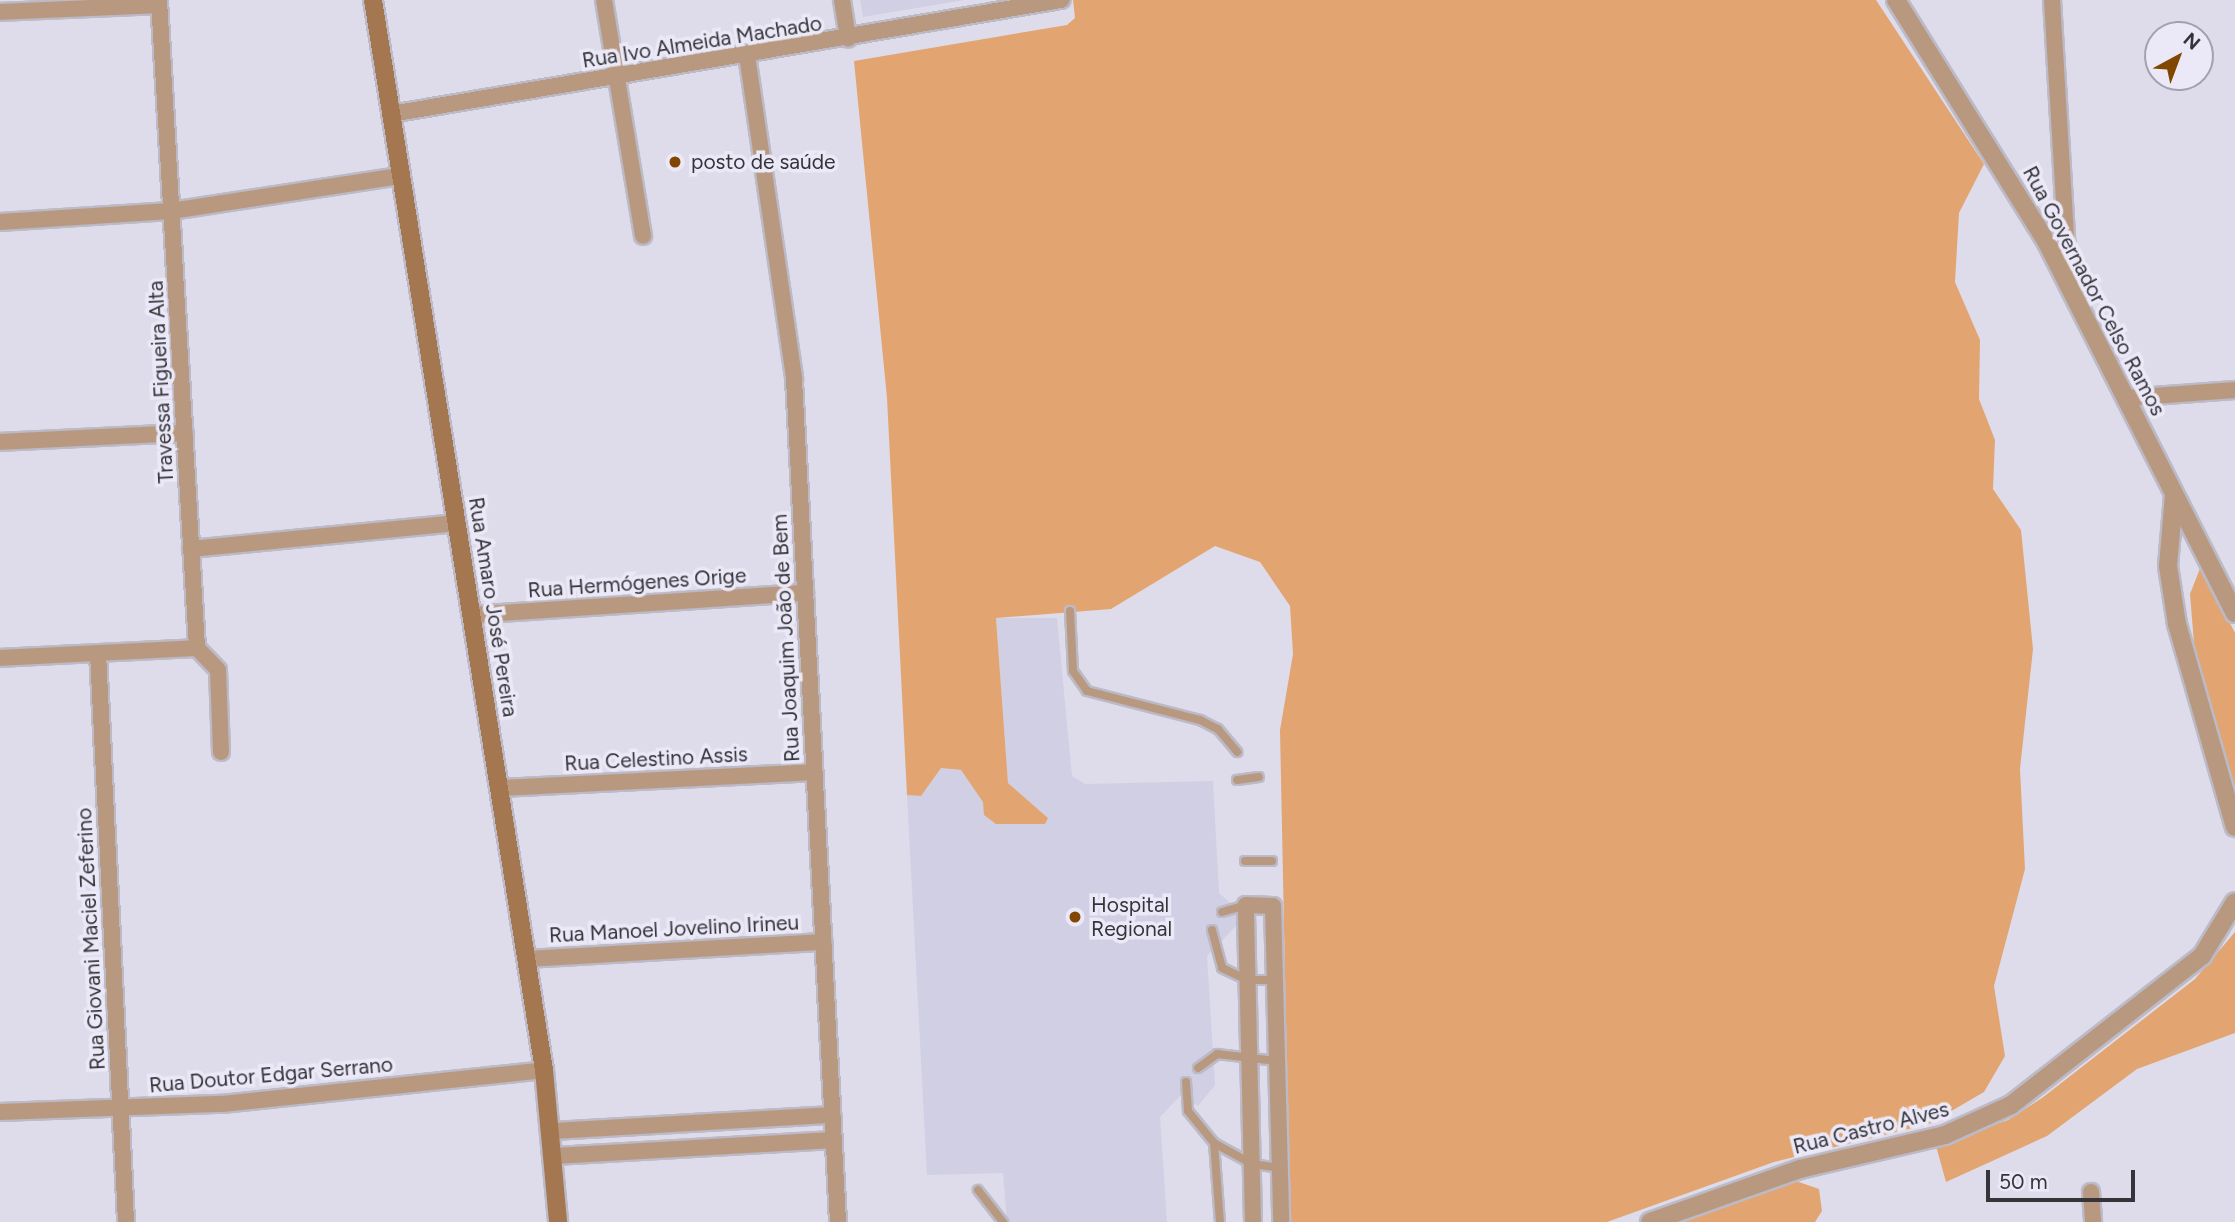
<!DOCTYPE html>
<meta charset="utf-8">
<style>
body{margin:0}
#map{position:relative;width:2235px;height:1222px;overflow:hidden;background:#dedcea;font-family:Figtree,sans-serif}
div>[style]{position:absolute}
.built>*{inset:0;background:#d1cfe3}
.green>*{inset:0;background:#e2a572}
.roads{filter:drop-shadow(2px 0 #bcbac7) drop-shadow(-2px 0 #bcbac7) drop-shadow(0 2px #bcbac7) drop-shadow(0 -2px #bcbac7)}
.service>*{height:8px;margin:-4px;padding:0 4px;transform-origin:4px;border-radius:4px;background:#b89980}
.minor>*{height:16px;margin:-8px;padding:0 8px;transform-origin:8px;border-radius:8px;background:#b89980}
.tertiary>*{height:18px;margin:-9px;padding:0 9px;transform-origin:9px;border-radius:9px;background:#b89980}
.secondary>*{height:18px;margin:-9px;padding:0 9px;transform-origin:9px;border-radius:9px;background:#a47751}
.dots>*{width:19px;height:19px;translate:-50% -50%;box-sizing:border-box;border:4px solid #ebe9f8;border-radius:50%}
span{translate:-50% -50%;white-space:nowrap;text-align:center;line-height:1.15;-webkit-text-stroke:7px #ebe9f8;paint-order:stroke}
.street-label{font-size:21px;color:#343439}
.poi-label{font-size:21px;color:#343439}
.left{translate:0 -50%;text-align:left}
.north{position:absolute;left:2144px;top:21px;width:70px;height:70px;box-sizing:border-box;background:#ebe9f8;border:2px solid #a2a1ac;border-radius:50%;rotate:41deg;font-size:19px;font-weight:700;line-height:28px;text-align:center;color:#343439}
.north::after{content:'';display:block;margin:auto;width:24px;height:32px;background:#814600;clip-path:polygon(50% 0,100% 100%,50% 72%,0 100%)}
.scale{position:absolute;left:1986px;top:1170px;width:149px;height:32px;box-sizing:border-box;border:4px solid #343439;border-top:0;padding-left:9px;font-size:21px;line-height:24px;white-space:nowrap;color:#343439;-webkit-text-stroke:5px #ebe9f8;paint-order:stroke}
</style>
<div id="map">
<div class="built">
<i style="clip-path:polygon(860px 0,965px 0,863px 17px)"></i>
<i style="clip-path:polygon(996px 618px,1057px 618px,1072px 776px,1085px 784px,1213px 781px,1219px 893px,1237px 909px,1237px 925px,1207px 956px,1215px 1085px,1198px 1106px,1182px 1094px,1160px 1117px,1167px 1222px,1007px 1222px,1003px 1173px,927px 1175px,907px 795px,921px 795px,941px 768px,961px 770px,972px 785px,1048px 818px,1008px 783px)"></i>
</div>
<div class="green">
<i style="clip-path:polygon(1073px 0,1876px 0,1984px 164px,1959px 213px,1955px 282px,1980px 340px,1979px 399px,1995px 440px,1993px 489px,2021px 530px,2033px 649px,2020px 769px,2025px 869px,1994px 986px,2005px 1056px,1984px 1092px,1929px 1124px,1774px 1162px,1607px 1222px,1290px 1222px,1280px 730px,1293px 654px,1290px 606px,1260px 562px,1215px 546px,1111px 609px,996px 618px,1008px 783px,1048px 818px,1045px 824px,996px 824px,984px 815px,983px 802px,961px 770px,941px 768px,921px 796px,907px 795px,887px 398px,854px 61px,1067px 25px,1075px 18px)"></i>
<i style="clip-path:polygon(2201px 566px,2235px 633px,2235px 796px,2198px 693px,2190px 594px)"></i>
<i style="clip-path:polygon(2235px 932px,2235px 1033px,2137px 1069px,2047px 1136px,1946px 1182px,1936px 1146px,2008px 1120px,2042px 1098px,2195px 979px)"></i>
<i style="clip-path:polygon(1793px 1180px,1819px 1189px,1822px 1211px,1815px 1222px,1675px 1222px)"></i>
</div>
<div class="roads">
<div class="service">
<i style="left:1070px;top:611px;width:60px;rotate:87.1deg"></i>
<i style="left:1073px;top:671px;width:24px;rotate:55deg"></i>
<i style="left:1087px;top:691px;width:117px;rotate:14.4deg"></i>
<i style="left:1200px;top:720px;width:20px;rotate:27deg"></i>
<i style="left:1218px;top:729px;width:30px;rotate:50deg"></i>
<i style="left:1237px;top:780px;width:22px;rotate:-8deg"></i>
<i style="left:1245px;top:861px;width:27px"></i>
<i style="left:1222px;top:912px;width:25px;rotate:-16deg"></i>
<i style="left:1212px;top:930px;width:39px;rotate:75deg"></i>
<i style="left:1222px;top:968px;width:29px;rotate:25deg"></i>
<i style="left:1248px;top:980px;width:27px"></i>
<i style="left:1198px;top:1068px;width:24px;rotate:-36deg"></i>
<i style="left:1217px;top:1054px;width:60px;rotate:6.7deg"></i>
<i style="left:1186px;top:1082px;width:29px;rotate:86deg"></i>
<i style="left:1188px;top:1111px;width:41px;rotate:50.9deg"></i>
<i style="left:1214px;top:1143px;width:79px;rotate:85.7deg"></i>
<i style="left:1214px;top:1143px;width:43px;rotate:28.9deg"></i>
<i style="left:1252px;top:1164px;width:28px;rotate:8deg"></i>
<i style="left:978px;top:1190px;width:41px;rotate:52deg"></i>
</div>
<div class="minor">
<i style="left:159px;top:0;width:649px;rotate:86.64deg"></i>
<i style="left:197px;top:648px;width:30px;rotate:46deg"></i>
<i style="left:218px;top:670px;width:82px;rotate:87.9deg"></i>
<i style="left:604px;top:0;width:239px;rotate:80.6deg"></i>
<i style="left:842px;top:0;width:39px;rotate:81deg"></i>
<i style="left:2052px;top:0;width:286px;rotate:86.6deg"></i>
<i style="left:0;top:12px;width:159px;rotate:-2.5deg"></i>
<i style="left:747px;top:55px;width:327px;rotate:81.7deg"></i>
<i style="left:794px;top:379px;width:844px;rotate:87.01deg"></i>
<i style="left:391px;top:114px;width:680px;rotate:-9.66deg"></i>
<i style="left:0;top:222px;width:171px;rotate:-3.7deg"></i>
<i style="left:171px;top:211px;width:233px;rotate:-8.7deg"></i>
<i style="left:2126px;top:398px;width:109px;rotate:-4.2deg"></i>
<i style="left:0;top:442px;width:185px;rotate:-2.8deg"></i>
<i style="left:191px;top:549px;width:267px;rotate:-5.6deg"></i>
<i style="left:471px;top:615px;width:335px;rotate:-3.8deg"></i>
<i style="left:98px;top:653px;width:570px;rotate:87.18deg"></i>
<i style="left:0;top:658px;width:197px;rotate:-2.9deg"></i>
<i style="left:499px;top:788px;width:315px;rotate:-2.9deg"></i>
<i style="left:526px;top:959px;width:298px;rotate:-3.3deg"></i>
<i style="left:0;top:1112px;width:222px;rotate:-2.1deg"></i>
<i style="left:222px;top:1104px;width:324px;rotate:-6deg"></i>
<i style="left:553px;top:1131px;width:280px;rotate:-3.3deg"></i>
<i style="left:555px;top:1156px;width:279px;rotate:-3.3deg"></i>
<i style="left:2091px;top:1192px;width:30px;rotate:86deg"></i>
<i style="left:1253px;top:1222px;width:317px;rotate:-91.3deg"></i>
<i style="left:1246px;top:905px;width:27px;rotate:2deg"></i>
<i style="left:1273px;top:906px;width:316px;rotate:88.5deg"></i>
</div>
<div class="tertiary">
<i style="left:1896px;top:0;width:286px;rotate:58.1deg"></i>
<i style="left:2047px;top:243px;width:415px;rotate:63.1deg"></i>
<i style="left:2174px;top:495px;width:71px;rotate:94.8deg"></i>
<i style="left:2168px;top:566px;width:59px;rotate:81.2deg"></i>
<i style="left:2177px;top:624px;width:211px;rotate:74.1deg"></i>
<i style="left:1650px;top:1222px;width:159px;rotate:-19.5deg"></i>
<i style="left:1800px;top:1169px;width:149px;rotate:-13.2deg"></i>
<i style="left:1945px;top:1135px;width:72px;rotate:-24.4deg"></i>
<i style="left:2011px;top:1105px;width:242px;rotate:-38deg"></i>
<i style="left:2202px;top:956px;width:63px;rotate:-58.6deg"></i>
</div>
<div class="secondary">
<i style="left:373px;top:0;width:1084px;rotate:80.92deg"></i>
<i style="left:544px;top:1070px;width:153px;rotate:84.7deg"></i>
</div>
</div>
<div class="dots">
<i style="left:675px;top:162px;background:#814600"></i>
<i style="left:1075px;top:917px;background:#814600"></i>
</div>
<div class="street-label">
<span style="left:702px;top:42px;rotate:-9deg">Rua Ivo Almeida Machado</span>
<span style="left:2094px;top:291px;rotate:62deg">Rua Governador Celso Ramos</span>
<span style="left:161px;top:382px;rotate:-93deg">Travessa Figueira Alta</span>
<span style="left:637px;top:583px;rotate:-4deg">Rua Hermógenes Orige</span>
<span style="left:493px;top:607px;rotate:81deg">Rua Amaro José Pereira</span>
<span style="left:786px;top:638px;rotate:-93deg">Rua Joaquim João de Bem</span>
<span style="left:656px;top:759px;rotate:-3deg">Rua Celestino Assis</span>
<span style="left:674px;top:929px;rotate:-3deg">Rua Manoel Jovelino Irineu</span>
<span style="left:91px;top:939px;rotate:-93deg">Rua Giovani Maciel Zeferino</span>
<span style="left:271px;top:1075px;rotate:-5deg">Rua Doutor Edgar Serrano</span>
<span style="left:1871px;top:1128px;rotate:-14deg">Rua Castro Alves</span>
</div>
<div class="poi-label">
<span class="left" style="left:691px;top:162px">posto de saúde</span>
<span class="left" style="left:1091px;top:917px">Hospital<br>Regional</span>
</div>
<div class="north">N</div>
<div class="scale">50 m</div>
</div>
